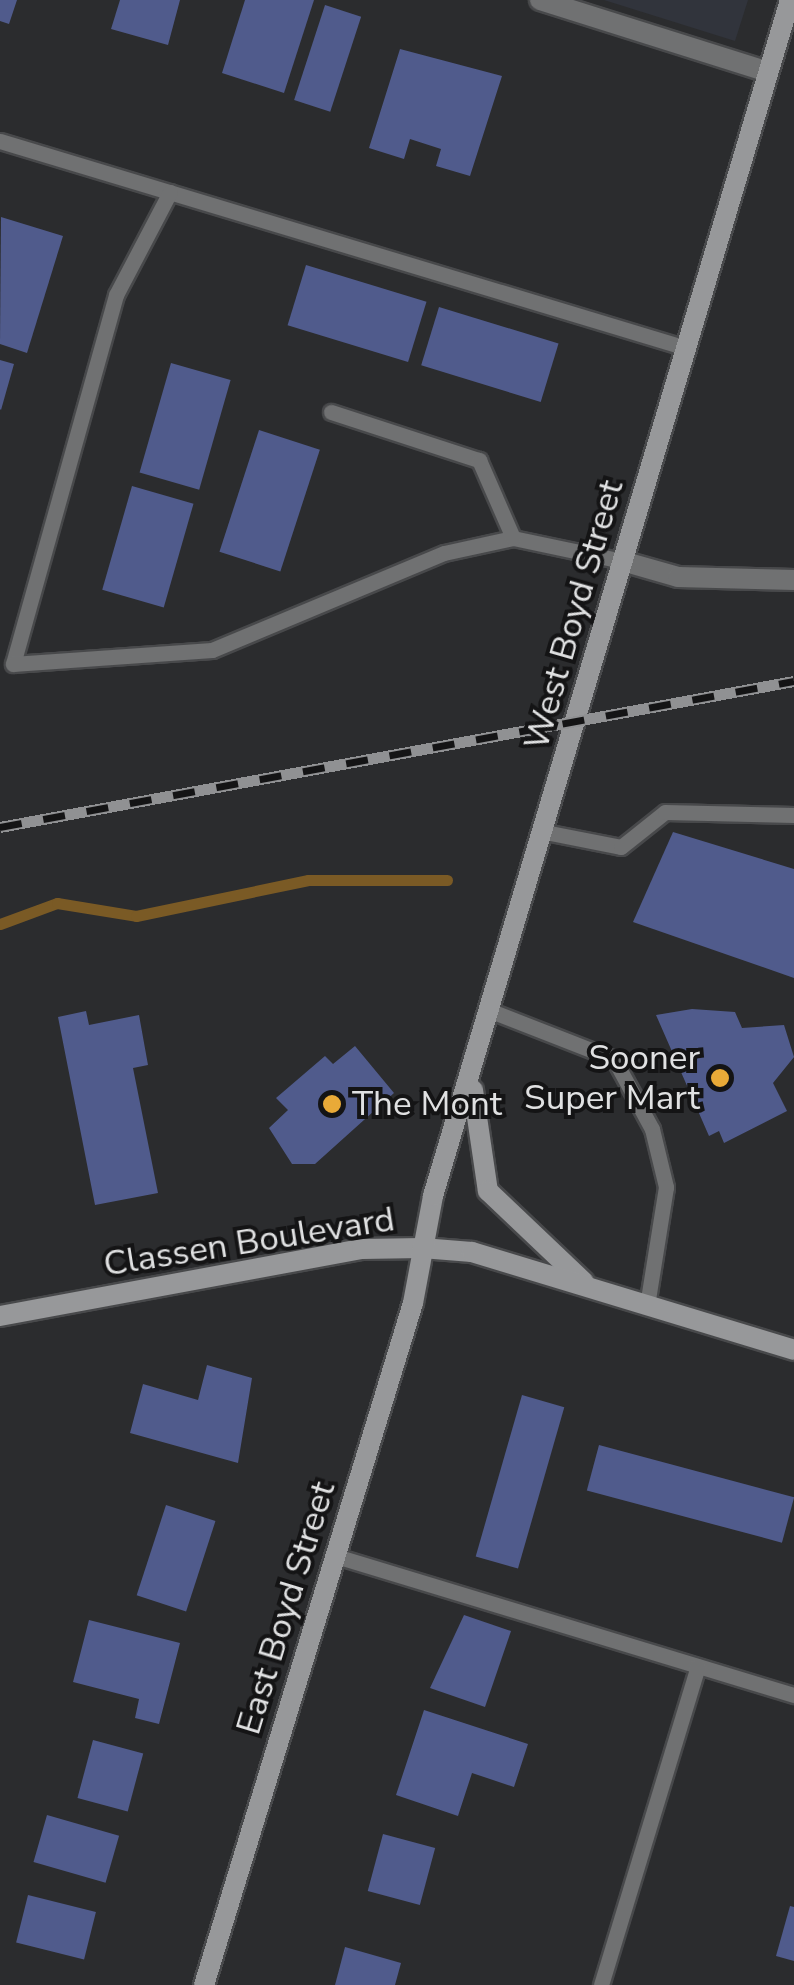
<!DOCTYPE html>
<style>
body{margin:0}
#map{position:relative;width:794px;height:1985px;overflow:hidden;background:#2b2c2e;font-family:"Nunito Sans",sans-serif}
div>[style]{position:absolute}
.built>*{inset:0;background:#31343c}
.stream>*{height:11px;margin:-5.5px;padding:0 5.5px;transform-origin:5.5px;border-radius:5.5px;background:#7a5a25}
.building>*{inset:0;background:#505b8c;transform-origin:0 0}
.roads{filter:drop-shadow(2px 0 #48494b) drop-shadow(-2px 0 #48494b) drop-shadow(0 2px #48494b) drop-shadow(0 -2px #48494b)}
.lane>*{height:15px;margin:-7.5px;padding:0 7.5px;transform-origin:7.5px;border-radius:7.5px;background:#707172}
.street>*{height:20px;margin:-10px;padding:0 10px;transform-origin:10px;border-radius:10px;background:#707172}
.secondary>*{height:20px;margin:-10px;padding:0 10px;transform-origin:10px;border-radius:10px;background:#97989a}
.rail>*{height:11px;margin-top:-5.5px;transform-origin:0;background:repeating-linear-gradient(90deg,#141415 0 22px,#909193 0 44px);box-sizing:border-box;border-block:2px solid #909193}
.dots>*{width:28px;height:28px;translate:-50% -50%;box-sizing:border-box;border:5px solid #141415;border-radius:50%}
span{translate:-50% -50%;white-space:nowrap;text-align:center;line-height:1.15;-webkit-text-stroke:8px #141415;paint-order:stroke}
.street-label{font-size:35px;color:#e0e1e2}
.poi-label{font-size:35px;color:#e0e1e2}
.right{translate:-100% -50%;text-align:right}
.left{translate:0 -50%;text-align:left}
</style>
<div id="map">
<div class="built">
<i style="clip-path:polygon(604px 0,748px 0,735px 41px)"></i>
</div>
<div class="stream">
<i style="left:0;top:924px;width:61px;rotate:-20.2deg"></i>
<i style="left:57px;top:903px;width:80px;rotate:9.3deg"></i>
<i style="left:136px;top:916px;width:176px;rotate:-11.8deg"></i>
<i style="left:308px;top:880px;width:139px"></i>
</div>
<div class="building">
<i style="clip-path:polygon(0 0,17px 0,9px 24px,0 21px)"></i>
<i style="clip-path:polygon(120px 0,180px 0,168px 45px,111px 29px)"></i>
<i style="clip-path:polygon(245px 0,314px 0,284px 93px,222px 73px)"></i>
<i style="left:325px;top:5px;width:38px;height:100px;rotate:18deg"></i>
<i style="clip-path:polygon(400px 49px,502px 76px,470px 176px,436px 166px,441px 149px,410px 139px,404px 159px,369px 148px)"></i>
<i style="clip-path:polygon(1px 217px,63px 236px,27px 353px,0 344px)"></i>
<i style="left:306px;top:265px;width:126px;height:63px;rotate:17deg"></i>
<i style="left:439px;top:307px;width:125px;height:61px;rotate:17deg"></i>
<i style="clip-path:polygon(0 360px,14px 364px,1px 410px,0 409px)"></i>
<i style="left:171px;top:363px;width:62px;height:114px;rotate:16deg"></i>
<i style="left:259px;top:430px;width:64px;height:128px;rotate:18deg"></i>
<i style="left:132px;top:486px;width:64px;height:108px;rotate:16deg"></i>
<i style="clip-path:polygon(673px 832px,794px 869px,794px 978px,633px 922px)"></i>
<i style="clip-path:polygon(692px 1009px,735px 1012px,742px 1028px,784px 1025px,794px 1057px,773px 1083px,787px 1111px,724px 1143px,719px 1131px,709px 1136px,656px 1015px)"></i>
<i style="clip-path:polygon(86px 1011px,89px 1025px,139px 1015px,148px 1065px,133px 1068px,158px 1193px,95px 1205px,58px 1017px)"></i>
<i style="clip-path:polygon(355px 1046px,394px 1093px,315px 1164px,292px 1164px,269px 1128px,288px 1110px,276px 1098px,325px 1056px,333px 1064px)"></i>
<i style="clip-path:polygon(207px 1365px,252px 1378px,238px 1463px,130px 1433px,143px 1384px,198px 1400px)"></i>
<i style="left:522px;top:1395px;width:44px;height:168px;rotate:16deg"></i>
<i style="left:599px;top:1445px;width:202px;height:47px;rotate:15deg"></i>
<i style="left:166px;top:1505px;width:52px;height:95px;rotate:18deg"></i>
<i style="clip-path:polygon(464px 1615px,511px 1631px,485px 1707px,430px 1688px)"></i>
<i style="clip-path:polygon(89px 1620px,180px 1643px,159px 1724px,135px 1718px,139px 1699px,73px 1682px)"></i>
<i style="clip-path:polygon(424px 1710px,528px 1744px,514px 1787px,472px 1773px,458px 1816px,396px 1795px)"></i>
<i style="left:93px;top:1740px;width:52px;height:60px;rotate:15deg"></i>
<i style="left:47px;top:1815px;width:75px;height:49px;rotate:16deg"></i>
<i style="left:383px;top:1834px;width:54px;height:59px;rotate:15deg"></i>
<i style="left:28px;top:1895px;width:70px;height:49px;rotate:14deg"></i>
<i style="clip-path:polygon(790px 1906px,794px 1907px,794px 1961px,776px 1956px)"></i>
<i style="clip-path:polygon(345px 1947px,401px 1963px,395px 1985px,335px 1985px)"></i>
</div>
<div class="roads">
<div class="lane">
<i style="left:0;top:141px;width:713px;rotate:16.78deg"></i>
<i style="left:170px;top:192px;width:116px;rotate:117.7deg"></i>
<i style="left:116px;top:295px;width:383px;rotate:105.6deg"></i>
<i style="left:13px;top:664px;width:199px;rotate:-4deg"></i>
<i style="left:212px;top:650px;width:251px;rotate:-22.7deg"></i>
<i style="left:444px;top:553px;width:71px;rotate:-12.3deg"></i>
<i style="left:513px;top:538px;width:111px;rotate:11.9deg"></i>
<i style="left:331px;top:412px;width:156px;rotate:18deg"></i>
<i style="left:479px;top:460px;width:85px;rotate:66.4deg"></i>
<i style="left:545px;top:832px;width:77px;rotate:11.2deg"></i>
<i style="left:621px;top:847px;width:56px;rotate:-38.5deg"></i>
<i style="left:665px;top:812px;width:129px;rotate:1.3deg"></i>
<i style="left:491px;top:1011px;width:132px;rotate:21.3deg"></i>
<i style="left:614px;top:1059px;width:80px;rotate:61.5deg"></i>
<i style="left:652px;top:1129px;width:60px;rotate:76.4deg"></i>
<i style="left:666px;top:1187px;width:120px;rotate:99.1deg"></i>
<i style="left:336px;top:1556px;width:479px;rotate:16.9deg"></i>
<i style="left:601px;top:1985px;width:333px;rotate:-73.1deg"></i>
</div>
<div class="street">
<i style="left:540px;top:0;width:239px;rotate:17.5deg"></i>
<i style="left:622px;top:561px;width:58px;rotate:15.9deg"></i>
<i style="left:678px;top:577px;width:116px;rotate:1.5deg"></i>
</div>
<div class="secondary">
<i style="left:473px;top:1090px;width:102px;rotate:81.6deg"></i>
<i style="left:488px;top:1191px;width:132px;rotate:43.5deg"></i>
<i style="left:0;top:1316px;width:368px;rotate:-10.5deg"></i>
<i style="left:362px;top:1249px;width:60px;rotate:-1deg"></i>
<i style="left:422px;top:1248px;width:50px;rotate:4.6deg"></i>
<i style="left:472px;top:1252px;width:337px;rotate:16.9deg"></i>
<i style="left:204px;top:1985px;width:713px;rotate:-72.96deg"></i>
<i style="left:413px;top:1303px;width:109px;rotate:-79.4deg"></i>
<i style="left:433px;top:1196px;width:1248px;rotate:-73.38deg"></i>
</div>
</div>
<div class="rail">
<i style="left:0;top:827px;width:807px;rotate:-10.42deg"></i>
</div>
<div class="dots">
<i style="left:720px;top:1078px;background:#e9aa38"></i>
<i style="left:332px;top:1104px;background:#e9aa38"></i>
</div>
<div class="street-label">
<span style="left:574px;top:615px;rotate:-74deg">West Boyd Street</span>
<span style="left:249px;top:1242px;rotate:-9deg">Classen Boulevard</span>
<span style="left:286px;top:1608px;rotate:-73deg">East Boyd Street</span>
</div>
<div class="poi-label">
<span class="right" style="left:700px;top:1078px">Sooner<br>Super Mart</span>
<span class="left" style="left:352px;top:1104px">The Mont</span>
</div>
</div>
